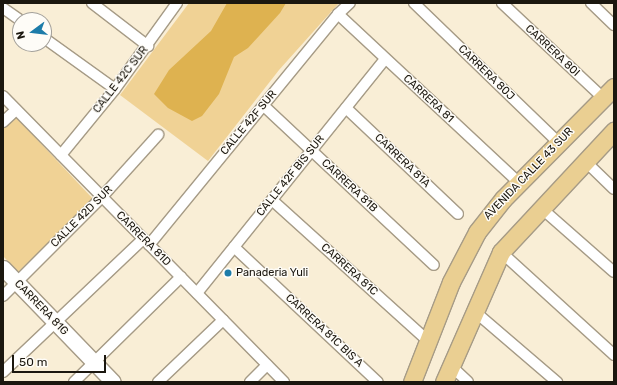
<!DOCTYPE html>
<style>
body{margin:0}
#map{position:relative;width:617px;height:385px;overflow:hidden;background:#f9eed6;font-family:Rubik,sans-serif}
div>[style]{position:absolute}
.green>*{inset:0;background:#f0d295}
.water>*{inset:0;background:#deb250}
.roads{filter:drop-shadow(1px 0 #a69b86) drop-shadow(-1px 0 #a69b86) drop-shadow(0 1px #a69b86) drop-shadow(0 -1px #a69b86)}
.street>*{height:10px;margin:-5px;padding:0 5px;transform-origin:5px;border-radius:5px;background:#fff}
.secondary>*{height:15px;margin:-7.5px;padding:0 7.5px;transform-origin:7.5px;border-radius:7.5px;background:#fff}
.primary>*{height:17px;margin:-8.5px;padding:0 8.5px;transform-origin:8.5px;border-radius:8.5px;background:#eacf92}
.dots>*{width:11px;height:11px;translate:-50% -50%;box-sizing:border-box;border:2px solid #fefcf7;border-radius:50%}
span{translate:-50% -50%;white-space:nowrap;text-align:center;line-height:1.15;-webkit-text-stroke:3px #fefcf7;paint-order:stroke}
.street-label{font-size:11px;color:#1b170f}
.poi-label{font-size:11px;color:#1b170f}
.left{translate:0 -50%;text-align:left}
.frame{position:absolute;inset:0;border:4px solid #1b170f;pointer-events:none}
.north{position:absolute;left:12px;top:12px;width:40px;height:40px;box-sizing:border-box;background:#fefcf7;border:1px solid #a3a09a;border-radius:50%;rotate:255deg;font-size:11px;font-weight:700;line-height:16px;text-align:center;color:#1b170f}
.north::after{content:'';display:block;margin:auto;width:14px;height:18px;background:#1d7ca9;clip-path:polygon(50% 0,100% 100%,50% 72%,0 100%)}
.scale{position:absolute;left:12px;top:355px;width:94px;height:18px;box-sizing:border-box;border:2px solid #1b170f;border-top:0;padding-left:5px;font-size:12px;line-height:14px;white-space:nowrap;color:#1b170f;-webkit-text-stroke:3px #fefcf7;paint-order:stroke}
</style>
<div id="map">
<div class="green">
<i style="clip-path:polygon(189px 3px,339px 3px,279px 70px,208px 161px,120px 95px)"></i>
<i style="clip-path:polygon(15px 116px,94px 200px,18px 272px,3px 256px,3px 128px)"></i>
</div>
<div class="water">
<i style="clip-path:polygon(227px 3px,286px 3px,280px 13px,248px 48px,234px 57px,219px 94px,202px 116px,192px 121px,168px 108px,154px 94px,169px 70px,211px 31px)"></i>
</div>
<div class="roads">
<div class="street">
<i style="left:92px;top:3px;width:71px;rotate:37.5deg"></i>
<i style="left:414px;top:3px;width:202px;rotate:44deg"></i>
<i style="left:502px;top:3px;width:139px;rotate:43.2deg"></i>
<i style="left:591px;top:3px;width:32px;rotate:44deg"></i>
<i style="left:3px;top:8px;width:21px;rotate:35deg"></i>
<i style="left:338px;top:14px;width:248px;rotate:43deg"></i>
<i style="left:44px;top:38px;width:87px;rotate:35.7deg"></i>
<i style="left:3px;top:96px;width:401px;rotate:45.5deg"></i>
<i style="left:265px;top:107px;width:231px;rotate:43.1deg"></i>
<i style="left:346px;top:108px;width:154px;rotate:43.4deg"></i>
<i style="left:3px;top:122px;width:18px;rotate:-43deg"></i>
<i style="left:61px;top:155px;width:85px;rotate:-50.7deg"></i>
<i style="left:115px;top:89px;width:106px;rotate:-54.2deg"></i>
<i style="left:585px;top:161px;width:40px;rotate:44deg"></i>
<i style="left:272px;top:200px;width:207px;rotate:42.1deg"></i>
<i style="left:540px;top:207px;width:98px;rotate:41.3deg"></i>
<i style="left:149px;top:245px;width:298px;rotate:-50.7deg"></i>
<i style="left:338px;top:14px;width:16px;rotate:-43deg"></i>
<i style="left:234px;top:247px;width:197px;rotate:43.2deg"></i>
<i style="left:501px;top:252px;width:153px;rotate:42.3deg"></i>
<i style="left:197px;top:293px;width:300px;rotate:-51.2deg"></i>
<i style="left:3px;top:296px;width:140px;rotate:-45deg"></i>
<i style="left:102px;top:197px;width:84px;rotate:-47.9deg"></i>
<i style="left:473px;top:310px;width:111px;rotate:40.6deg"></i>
<i style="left:451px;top:366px;width:23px;rotate:43deg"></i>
<i style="left:3px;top:372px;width:193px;rotate:-43.5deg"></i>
<i style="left:74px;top:382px;width:150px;rotate:-44.5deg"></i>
<i style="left:158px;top:382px;width:90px;rotate:-43.6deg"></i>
<i style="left:250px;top:382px;width:24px;rotate:-45deg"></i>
</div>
<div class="secondary">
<i style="left:3px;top:268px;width:158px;rotate:46deg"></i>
</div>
<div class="primary">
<i style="left:412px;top:382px;width:107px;rotate:-68.7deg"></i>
<i style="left:451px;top:282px;width:56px;rotate:-62.5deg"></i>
<i style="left:477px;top:232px;width:42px;rotate:-51.8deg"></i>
<i style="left:503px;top:199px;width:158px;rotate:-45.3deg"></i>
<i style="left:444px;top:382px;width:142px;rotate:-66.3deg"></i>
<i style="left:501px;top:252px;width:166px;rotate:-47deg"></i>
</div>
</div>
<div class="dots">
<i style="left:228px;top:273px;background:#1d7ca9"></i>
</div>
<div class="street-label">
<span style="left:552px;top:51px;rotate:43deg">CARRERA 80I</span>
<span style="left:486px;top:73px;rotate:44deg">CARRERA 80J</span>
<span style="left:121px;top:80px;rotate:-52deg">CALLE 42C SUR</span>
<span style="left:428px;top:99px;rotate:43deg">CARRERA 81</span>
<span style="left:249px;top:123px;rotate:-50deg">CALLE 42F SUR</span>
<span style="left:402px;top:161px;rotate:44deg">CARRERA 81A</span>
<span style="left:529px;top:174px;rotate:-46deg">AVENIDA CALLE 43 SUR</span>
<span style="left:291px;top:176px;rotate:-51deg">CALLE 42F BIS SUR</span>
<span style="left:349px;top:186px;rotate:43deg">CARRERA 81B</span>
<span style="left:82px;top:217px;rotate:-45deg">CALLE 42D SUR</span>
<span style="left:143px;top:239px;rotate:45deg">CARRERA 81D</span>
<span style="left:349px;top:270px;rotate:42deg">CARRERA 81C</span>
<span style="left:41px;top:308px;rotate:46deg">CARRERA 81G</span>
<span style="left:324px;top:331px;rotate:43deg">CARRERA 81C BIS A</span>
</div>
<div class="poi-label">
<span class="left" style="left:236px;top:273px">Panaderia Yuli</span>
</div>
<div class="frame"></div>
<div class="north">N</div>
<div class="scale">50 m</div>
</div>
